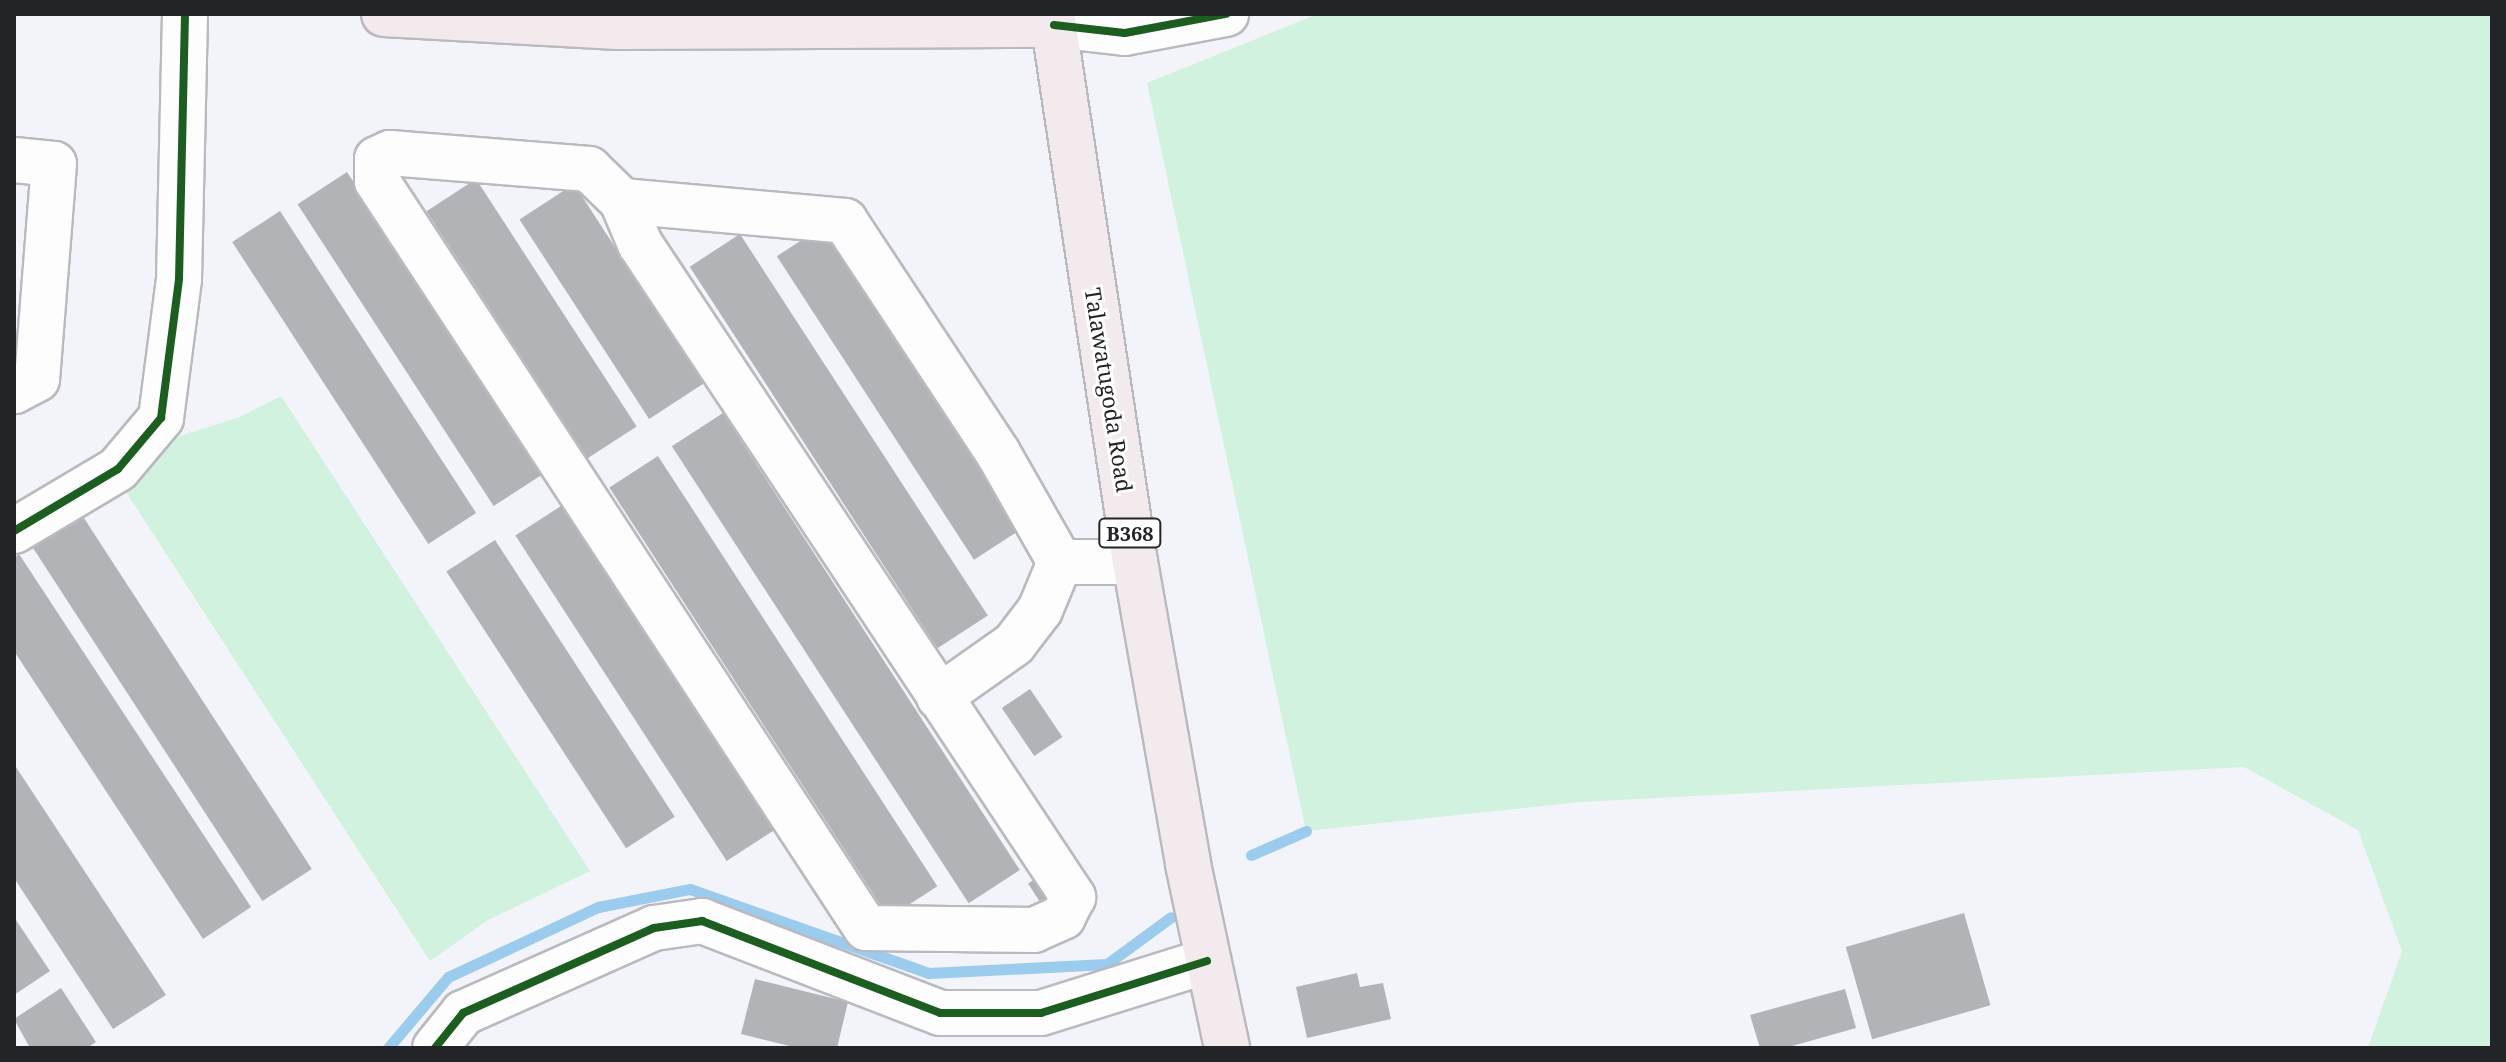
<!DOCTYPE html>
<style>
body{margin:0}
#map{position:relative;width:2506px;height:1062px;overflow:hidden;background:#f2f4fa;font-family:"Noto Serif",serif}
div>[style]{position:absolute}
.green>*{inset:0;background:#d0f2de}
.stream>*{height:11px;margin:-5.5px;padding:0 5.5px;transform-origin:5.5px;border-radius:5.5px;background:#9bcbed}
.building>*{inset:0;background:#b2b3b7;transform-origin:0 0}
.roads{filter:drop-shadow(2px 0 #b9babf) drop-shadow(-2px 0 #b9babf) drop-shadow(0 2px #b9babf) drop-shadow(0 -2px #b9babf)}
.minor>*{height:44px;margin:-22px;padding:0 22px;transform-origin:22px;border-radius:22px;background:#fdfdfe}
.major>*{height:44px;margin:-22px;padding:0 22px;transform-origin:22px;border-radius:22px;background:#f3eaee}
.cycleway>*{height:8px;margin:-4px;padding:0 4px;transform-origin:4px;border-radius:4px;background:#1b5e20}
span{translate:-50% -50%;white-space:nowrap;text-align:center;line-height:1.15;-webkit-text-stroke:6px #fff;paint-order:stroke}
.shield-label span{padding:2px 6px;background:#fff;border:2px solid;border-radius:6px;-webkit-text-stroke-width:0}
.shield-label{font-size:20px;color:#222428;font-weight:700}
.street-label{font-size:22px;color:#222428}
.frame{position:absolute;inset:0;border:16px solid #222428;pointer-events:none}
</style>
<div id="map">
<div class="green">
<i style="clip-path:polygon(1318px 14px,2492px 14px,2492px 1048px,2368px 1048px,2402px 951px,2358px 830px,2244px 767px,1580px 802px,1306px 831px,1147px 83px)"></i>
<i style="clip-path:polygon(281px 396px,590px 871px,488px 920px,430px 961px,119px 481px,180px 436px,240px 417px)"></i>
</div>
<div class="stream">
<i style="left:1251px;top:855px;width:60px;rotate:-23.6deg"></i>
<i style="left:388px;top:1048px;width:93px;rotate:-49.8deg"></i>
<i style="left:448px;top:977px;width:166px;rotate:-25deg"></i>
<i style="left:598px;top:907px;width:94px;rotate:-11.1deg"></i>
<i style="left:690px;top:889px;width:253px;rotate:19.4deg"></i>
<i style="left:929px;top:973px;width:178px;rotate:-2.9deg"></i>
<i style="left:1107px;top:964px;width:79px;rotate:-36.3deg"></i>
</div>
<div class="building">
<i style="left:347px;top:172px;width:360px;height:59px;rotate:57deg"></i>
<i style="left:476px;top:179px;width:295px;height:59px;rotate:57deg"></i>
<i style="left:574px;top:184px;width:238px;height:65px;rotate:57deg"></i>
<i style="left:280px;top:211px;width:360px;height:57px;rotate:57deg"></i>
<i style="left:828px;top:223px;width:362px;height:61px;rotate:57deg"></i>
<i style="left:740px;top:234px;width:455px;height:60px;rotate:57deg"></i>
<i style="left:723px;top:413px;width:545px;height:61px;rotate:57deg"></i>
<i style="left:658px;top:456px;width:513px;height:58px;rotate:57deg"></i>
<i style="left:564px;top:504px;width:388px;height:58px;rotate:57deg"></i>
<i style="left:82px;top:515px;width:422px;height:59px;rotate:57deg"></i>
<i style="left:495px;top:540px;width:330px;height:58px;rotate:57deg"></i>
<i style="clip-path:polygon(19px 554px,251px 907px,203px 939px,14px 651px,14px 558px)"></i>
<i style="left:1030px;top:689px;width:58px;height:34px;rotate:56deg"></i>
<i style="clip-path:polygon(14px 764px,166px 995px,113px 1029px,14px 878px)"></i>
<i style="left:1049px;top:870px;width:31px;height:25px;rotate:57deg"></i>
<i style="left:1964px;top:913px;width:96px;height:123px;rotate:74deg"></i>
<i style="clip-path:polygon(14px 917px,50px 971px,14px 995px)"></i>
<i style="clip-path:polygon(1357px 973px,1360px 987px,1383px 983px,1391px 1019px,1307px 1038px,1296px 987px)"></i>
<i style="clip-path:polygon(755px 979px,848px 1002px,837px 1048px,798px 1048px,741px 1034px)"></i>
<i style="clip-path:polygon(61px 988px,96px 1042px,87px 1048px,30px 1048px,14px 1019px)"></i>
<i style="clip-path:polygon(1845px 989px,1856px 1028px,1785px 1048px,1760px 1048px,1750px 1015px)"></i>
</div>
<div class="roads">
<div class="minor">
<i style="left:1054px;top:25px;width:71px;rotate:6.4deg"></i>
<i style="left:1125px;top:33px;width:103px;rotate:-10.7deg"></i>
<i style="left:390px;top:153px;width:200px;rotate:4.6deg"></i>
<i style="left:589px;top:169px;width:46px;rotate:44.1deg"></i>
<i style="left:622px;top:201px;width:47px;rotate:67.3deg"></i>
<i style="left:640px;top:244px;width:784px;rotate:56.45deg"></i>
<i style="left:1073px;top:897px;width:22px;rotate:117deg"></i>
<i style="left:1063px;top:917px;width:32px;rotate:156deg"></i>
<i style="left:1034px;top:930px;width:168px;rotate:-179.3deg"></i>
<i style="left:866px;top:928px;width:893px;rotate:-123.21deg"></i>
<i style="left:377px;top:181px;width:22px;rotate:-90deg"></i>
<i style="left:377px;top:159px;width:14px;rotate:-25deg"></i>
<i style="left:14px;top:160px;width:40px;rotate:5.7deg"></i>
<i style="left:54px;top:164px;width:216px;rotate:94.5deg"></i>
<i style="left:37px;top:379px;width:26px;rotate:152deg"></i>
<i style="left:622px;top:201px;width:224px;rotate:5.1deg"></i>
<i style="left:845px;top:221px;width:278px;rotate:56.6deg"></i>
<i style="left:998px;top:453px;width:125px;rotate:60.4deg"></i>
<i style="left:14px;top:531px;width:121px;rotate:-30.8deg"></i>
<i style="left:118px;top:469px;width:67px;rotate:-49.9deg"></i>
<i style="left:161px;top:418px;width:140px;rotate:-82.6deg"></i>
<i style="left:179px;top:279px;width:265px;rotate:-88.7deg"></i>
<i style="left:939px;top:697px;width:92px;rotate:-35.2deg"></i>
<i style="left:1014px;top:644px;width:43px;rotate:-52.6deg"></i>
<i style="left:1040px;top:610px;width:52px;rotate:-67.4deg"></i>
<i style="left:1060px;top:562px;width:75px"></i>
<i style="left:435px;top:1048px;width:45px;rotate:-51.3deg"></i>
<i style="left:463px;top:1013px;width:209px;rotate:-24deg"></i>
<i style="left:654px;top:928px;width:49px;rotate:-8.3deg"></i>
<i style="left:702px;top:921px;width:255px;rotate:21.1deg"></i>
<i style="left:940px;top:1013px;width:101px"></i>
<i style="left:1041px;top:1013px;width:174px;rotate:-17.4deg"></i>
</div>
<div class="major">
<i style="left:384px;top:14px;width:234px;rotate:3.2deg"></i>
<i style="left:618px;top:27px;width:436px;rotate:-0.3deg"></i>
<i style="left:1052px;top:14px;width:554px;rotate:81.39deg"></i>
<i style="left:1135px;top:562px;width:307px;rotate:80deg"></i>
<i style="left:1188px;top:864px;width:188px;rotate:78deg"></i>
</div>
</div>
<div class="cycleway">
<i style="left:1054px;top:25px;width:71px;rotate:6.4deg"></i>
<i style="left:1125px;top:33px;width:103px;rotate:-10.7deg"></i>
<i style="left:14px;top:531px;width:121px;rotate:-30.8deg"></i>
<i style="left:118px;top:469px;width:67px;rotate:-49.9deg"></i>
<i style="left:161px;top:418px;width:140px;rotate:-82.6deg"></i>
<i style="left:179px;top:279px;width:265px;rotate:-88.7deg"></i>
<i style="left:435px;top:1048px;width:45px;rotate:-51.3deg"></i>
<i style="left:463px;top:1013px;width:209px;rotate:-24deg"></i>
<i style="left:654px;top:928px;width:49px;rotate:-8.3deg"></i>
<i style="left:702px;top:921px;width:255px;rotate:21.1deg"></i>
<i style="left:940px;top:1013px;width:101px"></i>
<i style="left:1041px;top:1013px;width:174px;rotate:-17.4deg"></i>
</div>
<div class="shield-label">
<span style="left:1130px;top:533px">B368</span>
</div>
<div class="street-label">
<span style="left:1109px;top:390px;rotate:81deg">Talawatugoda Road</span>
</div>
<div class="frame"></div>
</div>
